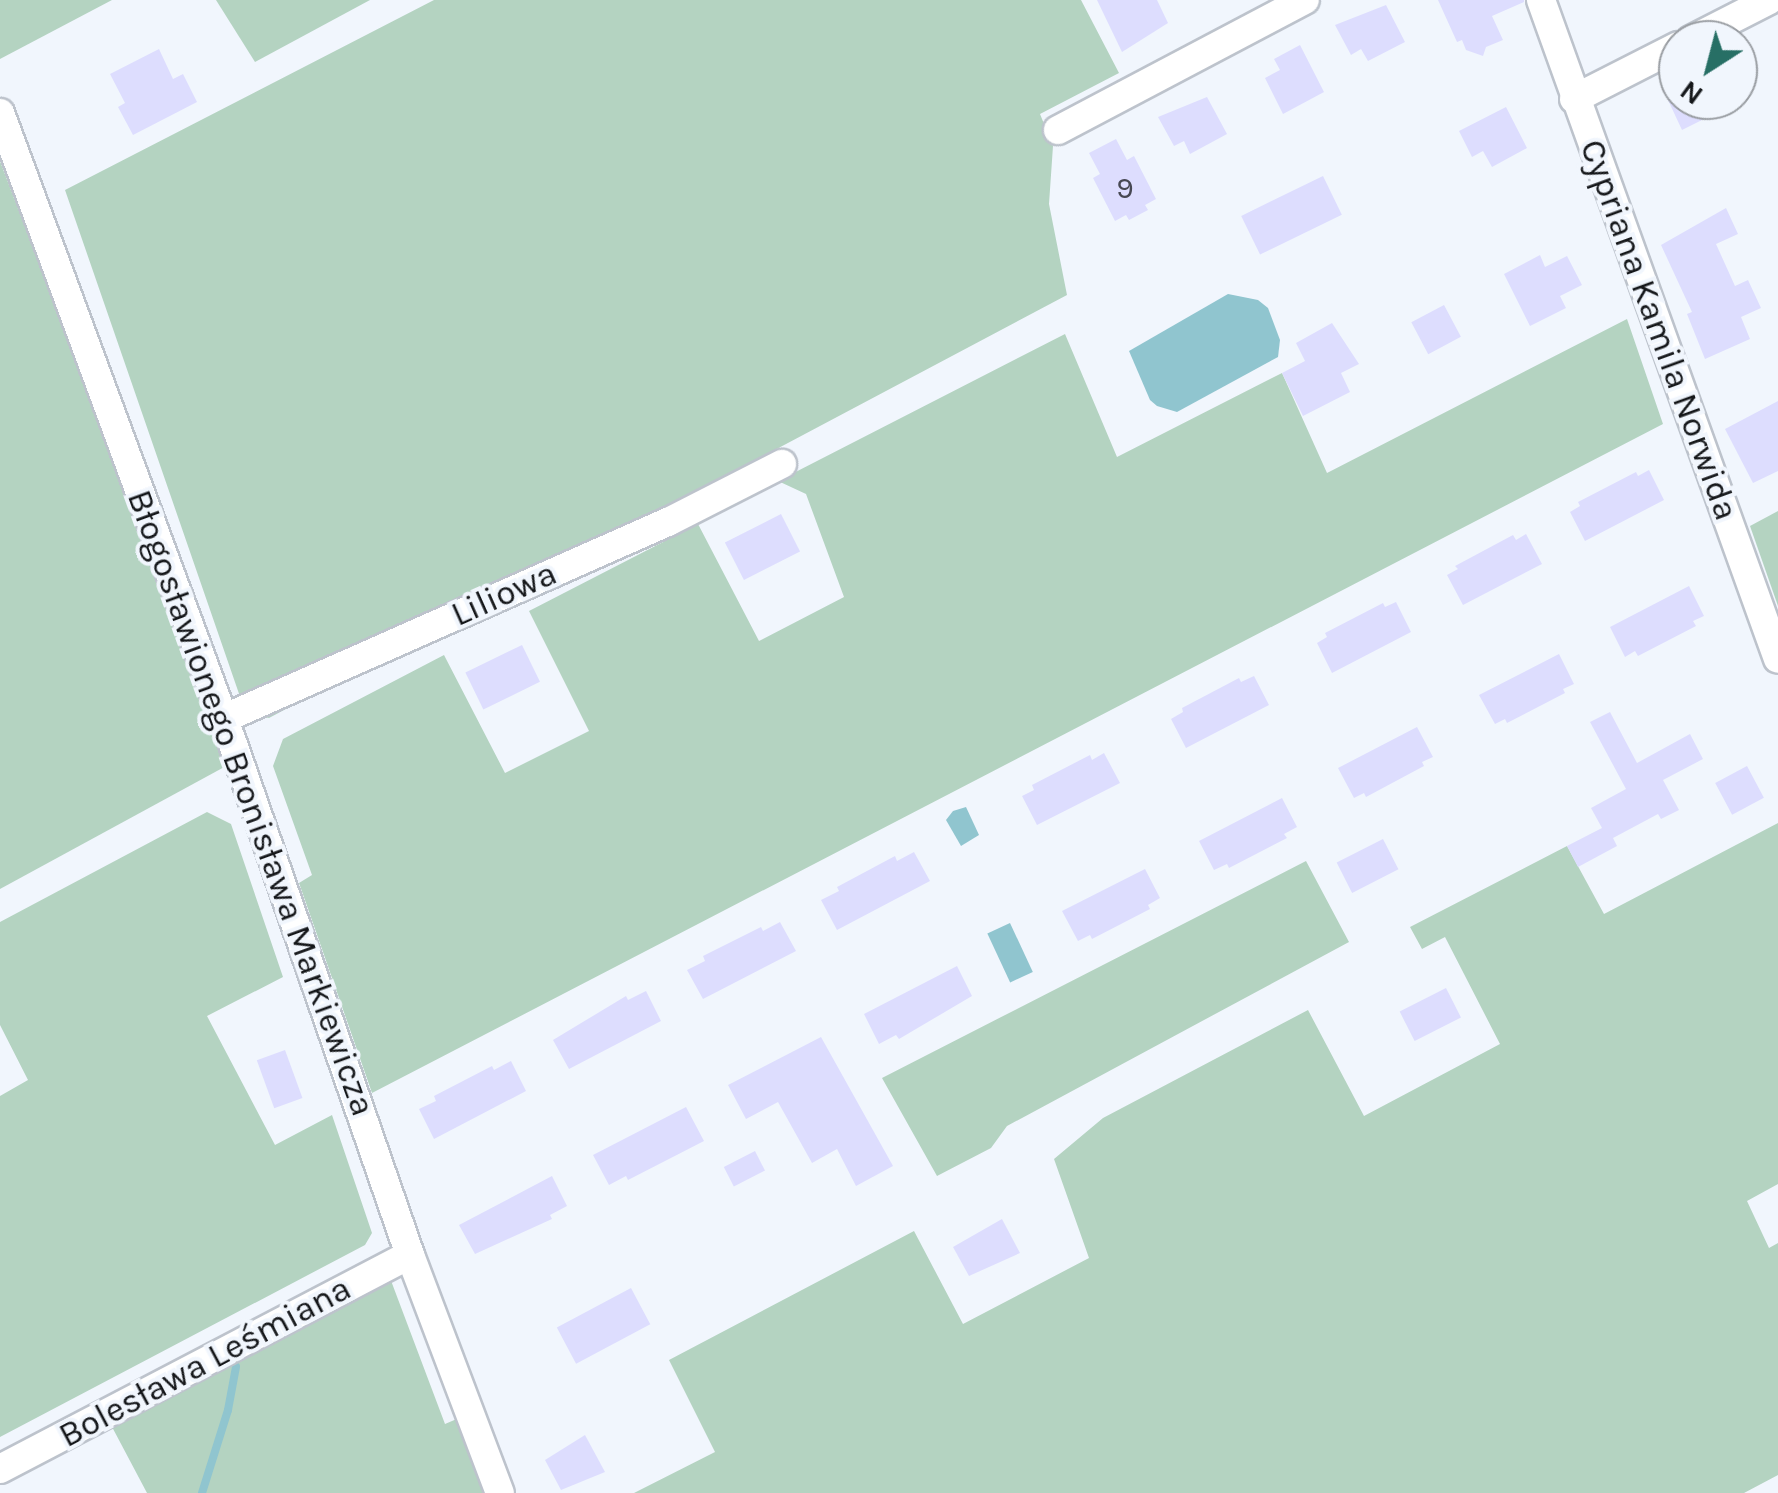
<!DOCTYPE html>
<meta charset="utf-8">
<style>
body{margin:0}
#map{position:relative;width:1778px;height:1493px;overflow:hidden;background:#f1f6fd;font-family:Karla,sans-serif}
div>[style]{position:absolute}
.green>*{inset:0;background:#b4d3c1}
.water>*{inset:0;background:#90c5cf;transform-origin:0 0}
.stream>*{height:8px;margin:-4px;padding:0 4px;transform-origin:4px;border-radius:4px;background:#90c5cf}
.building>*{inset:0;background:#ddddfe;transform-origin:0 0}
.roads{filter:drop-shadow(2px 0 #bdc3cc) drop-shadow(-2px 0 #bdc3cc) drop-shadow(0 2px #bdc3cc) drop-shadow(0 -2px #bdc3cc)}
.street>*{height:28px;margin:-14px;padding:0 14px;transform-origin:14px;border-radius:14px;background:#fff}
span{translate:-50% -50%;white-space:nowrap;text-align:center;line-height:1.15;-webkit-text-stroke:8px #f1f6fd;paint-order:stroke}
.number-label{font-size:30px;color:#474853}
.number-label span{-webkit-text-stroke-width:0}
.street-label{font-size:35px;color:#15171a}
.north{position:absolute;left:1658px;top:20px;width:100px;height:100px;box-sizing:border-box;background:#f1f6fd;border:2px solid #999da2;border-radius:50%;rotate:216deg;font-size:28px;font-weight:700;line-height:40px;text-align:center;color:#15171a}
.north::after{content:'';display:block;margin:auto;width:35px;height:45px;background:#276f65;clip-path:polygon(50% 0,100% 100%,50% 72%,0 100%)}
</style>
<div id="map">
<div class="green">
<i style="clip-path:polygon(0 0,112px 0,0 59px)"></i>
<i style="clip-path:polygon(216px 0,370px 0,255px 62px)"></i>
<i style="clip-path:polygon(434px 0,1081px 0,1119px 73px,1040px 114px,1053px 146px,1049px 204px,1067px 295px,269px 718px,246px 714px,65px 190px)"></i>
<i style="clip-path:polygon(0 161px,228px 765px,0 889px)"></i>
<i style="clip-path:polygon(1627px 319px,1663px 424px,372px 1093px,299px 883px,312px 875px,273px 766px,283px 739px,444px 655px,505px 773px,589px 731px,529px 611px,698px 524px,759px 641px,844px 597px,806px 494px,778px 481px,1065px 334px,1117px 457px,1282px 373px,1327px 473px)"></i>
<i style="clip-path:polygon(1778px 511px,1778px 606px,1750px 526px)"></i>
<i style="clip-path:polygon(207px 812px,231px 824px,283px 977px,207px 1016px,275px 1145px,332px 1115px,372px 1233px,365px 1245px,0 1437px,0 1096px,28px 1080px,0 1025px,0 922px)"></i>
<i style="clip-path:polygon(1778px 823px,1778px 1184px,1747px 1201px,1769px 1248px,1778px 1243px,1778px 1475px,1744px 1493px,634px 1493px,715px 1452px,669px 1360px,914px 1231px,963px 1324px,1089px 1258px,1054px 1159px,1103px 1118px,1308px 1010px,1364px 1116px,1500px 1044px,1445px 937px,1422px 949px,1410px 927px,1567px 846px,1604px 914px)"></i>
<i style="clip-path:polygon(1306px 861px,1349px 942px,1007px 1126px,991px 1148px,937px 1176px,882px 1078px)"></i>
<i style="clip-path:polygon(390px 1278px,445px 1424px,459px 1418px,486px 1493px,147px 1493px,111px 1425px)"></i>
</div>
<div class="water">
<i style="clip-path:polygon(1228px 294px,1258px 300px,1268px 308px,1280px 340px,1278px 357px,1177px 412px,1157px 406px,1150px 400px,1129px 351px)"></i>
<i style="clip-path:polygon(966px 807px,979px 835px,961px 846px,946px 820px,953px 811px)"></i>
<i style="left:1010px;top:923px;width:54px;height:25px;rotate:65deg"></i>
</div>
<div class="stream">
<i style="left:202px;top:1493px;width:87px;rotate:-72.6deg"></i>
<i style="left:228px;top:1410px;width:44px;rotate:-79.5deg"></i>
</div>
<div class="building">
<i style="clip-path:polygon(1097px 0,1157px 0,1168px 23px,1122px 52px)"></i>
<i style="clip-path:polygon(1438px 0,1524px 0,1524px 2px,1492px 16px,1503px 40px,1486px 47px,1483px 56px,1466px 50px,1462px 40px,1457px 42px)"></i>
<i style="clip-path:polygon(1386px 5px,1405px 42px,1368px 61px,1361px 49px,1351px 55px,1335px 25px)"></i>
<i style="clip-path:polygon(1300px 45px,1324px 92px,1283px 114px,1265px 78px,1280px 70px,1274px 59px)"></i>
<i style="clip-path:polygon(159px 49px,173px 79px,183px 74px,197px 102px,133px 135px,118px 107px,125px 103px,110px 74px)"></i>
<i style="clip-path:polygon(1207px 97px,1227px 134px,1190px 154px,1184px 141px,1174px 146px,1158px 117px)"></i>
<i style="clip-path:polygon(1668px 100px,1742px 100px,1682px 130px)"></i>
<i style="clip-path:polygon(1506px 107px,1527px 148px,1492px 167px,1483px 151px,1472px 157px,1459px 131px)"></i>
<i style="clip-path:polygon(1116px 139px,1127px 160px,1134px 156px,1156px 199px,1145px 205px,1148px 210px,1129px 220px,1126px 215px,1115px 221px,1093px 178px,1100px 174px,1089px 153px)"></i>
<i style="left:1323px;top:176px;width:43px;height:91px;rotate:64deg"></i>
<i style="clip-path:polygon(1726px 208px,1738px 234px,1716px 244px,1735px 286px,1748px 280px,1761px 308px,1741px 317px,1750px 339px,1705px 359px,1687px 314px,1692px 312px,1661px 245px)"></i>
<i style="clip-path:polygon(1540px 255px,1545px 267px,1567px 256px,1582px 285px,1560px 296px,1566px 308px,1530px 326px,1504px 274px)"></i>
<i style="left:1444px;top:305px;width:36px;height:37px;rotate:62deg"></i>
<i style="clip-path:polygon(1332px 323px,1359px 364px,1341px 373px,1350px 392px,1303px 416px,1282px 373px,1305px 361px,1296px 343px)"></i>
<i style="clip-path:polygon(1778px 401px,1778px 471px,1753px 483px,1725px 429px)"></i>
<i style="clip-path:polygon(1649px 470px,1664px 500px,1585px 541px,1570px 512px,1580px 506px,1578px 502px,1636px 472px,1638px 476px)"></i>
<i style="left:781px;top:514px;width:42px;height:63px;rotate:63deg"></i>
<i style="clip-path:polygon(1526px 534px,1542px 564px,1463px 605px,1447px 575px,1458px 569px,1455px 566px,1513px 535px,1516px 540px)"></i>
<i style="clip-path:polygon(1689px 586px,1704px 616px,1693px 621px,1696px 626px,1638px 656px,1635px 651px,1625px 657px,1610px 627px)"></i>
<i style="clip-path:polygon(1396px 602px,1411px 632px,1332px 673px,1317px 643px,1327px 637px,1325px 633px,1383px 603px,1385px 607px)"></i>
<i style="left:522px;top:645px;width:41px;height:63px;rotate:64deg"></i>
<i style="clip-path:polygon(1559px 654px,1574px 684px,1563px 689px,1565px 693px,1507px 723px,1505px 719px,1495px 724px,1479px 695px)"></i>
<i style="clip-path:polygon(1254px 676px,1269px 705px,1186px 748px,1171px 719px,1183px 712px,1182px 708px,1239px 678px,1241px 682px)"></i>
<i style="clip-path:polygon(1610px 712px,1637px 763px,1690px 734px,1703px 759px,1663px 780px,1679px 810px,1661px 819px,1658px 814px,1613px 838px,1617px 846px,1578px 867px,1567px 846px,1602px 828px,1591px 808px,1626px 789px,1590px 722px)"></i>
<i style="clip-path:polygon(1417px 727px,1433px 757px,1422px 762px,1424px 766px,1366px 797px,1364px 793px,1354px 798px,1338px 768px)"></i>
<i style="clip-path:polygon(1104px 753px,1120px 783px,1037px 825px,1022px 796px,1034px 790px,1032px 785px,1090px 755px,1092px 760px)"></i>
<i style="left:1747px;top:766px;width:36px;height:36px;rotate:62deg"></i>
<i style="clip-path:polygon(1282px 798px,1297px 827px,1284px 834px,1287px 838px,1229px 868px,1227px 864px,1214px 870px,1199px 841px)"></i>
<i style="left:1383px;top:839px;width:34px;height:52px;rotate:63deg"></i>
<i style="clip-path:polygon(914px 852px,930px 881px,837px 930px,821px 900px,839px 891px,837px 887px,895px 856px,897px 861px)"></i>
<i style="clip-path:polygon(1145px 869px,1160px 898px,1148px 905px,1150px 909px,1092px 939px,1090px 935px,1078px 941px,1062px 911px)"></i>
<i style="clip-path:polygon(780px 922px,796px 951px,703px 999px,687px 970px,705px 961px,703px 956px,761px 927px,763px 931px)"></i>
<i style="clip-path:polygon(957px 966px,972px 996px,899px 1039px,896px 1035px,879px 1044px,864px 1014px)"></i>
<i style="left:1446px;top:988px;width:33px;height:52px;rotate:63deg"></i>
<i style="clip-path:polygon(646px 991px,661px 1021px,569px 1069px,553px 1040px,626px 996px,628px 1000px)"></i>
<i style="clip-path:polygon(821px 1037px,893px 1166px,856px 1186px,837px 1149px,812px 1163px,778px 1102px,746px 1119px,728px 1085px)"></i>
<i style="left:285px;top:1050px;width:51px;height:30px;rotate:70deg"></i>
<i style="clip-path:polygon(511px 1061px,526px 1091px,434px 1139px,419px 1109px,436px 1101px,434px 1096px,492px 1066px,494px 1070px)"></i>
<i style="clip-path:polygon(686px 1107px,704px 1141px,628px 1180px,626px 1176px,609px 1185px,593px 1155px)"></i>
<i style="left:755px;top:1151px;width:22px;height:35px;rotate:63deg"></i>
<i style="clip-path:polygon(552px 1176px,567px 1206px,550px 1215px,552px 1219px,475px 1254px,459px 1225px)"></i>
<i style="clip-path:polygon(1002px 1219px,1020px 1253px,969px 1276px,953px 1247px)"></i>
<i style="left:631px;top:1288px;width:41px;height:84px;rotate:62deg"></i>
<i style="clip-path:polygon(585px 1435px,605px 1472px,561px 1490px,545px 1460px)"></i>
</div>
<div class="roads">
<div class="street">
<i style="left:1541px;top:0;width:700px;rotate:70.22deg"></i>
<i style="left:1691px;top:40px;width:88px;rotate:-27.1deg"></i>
<i style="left:1574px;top:99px;width:117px;rotate:-27deg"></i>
<i style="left:0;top:113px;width:676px;rotate:69.74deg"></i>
<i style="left:234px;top:747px;width:538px;rotate:70.89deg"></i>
<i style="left:410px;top:1255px;width:254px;rotate:69.3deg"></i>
<i style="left:1058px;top:130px;width:279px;rotate:-27.8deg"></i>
<i style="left:223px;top:719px;width:487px;rotate:-23.9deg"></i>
<i style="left:668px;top:522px;width:128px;rotate:-27deg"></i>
<i style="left:0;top:1469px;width:462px;rotate:-27.6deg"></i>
</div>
</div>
<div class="number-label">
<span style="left:1125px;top:188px">9</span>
</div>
<div class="street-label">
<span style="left:1659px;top:330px;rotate:70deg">Cypriana Kamila Norwida</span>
<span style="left:504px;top:594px;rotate:-24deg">Liliowa</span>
<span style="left:251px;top:803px;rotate:70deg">Błogosławionego Bronisława Markiewicza</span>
<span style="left:205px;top:1362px;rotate:-28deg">Bolesława Leśmiana</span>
</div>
<div class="north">N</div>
</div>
